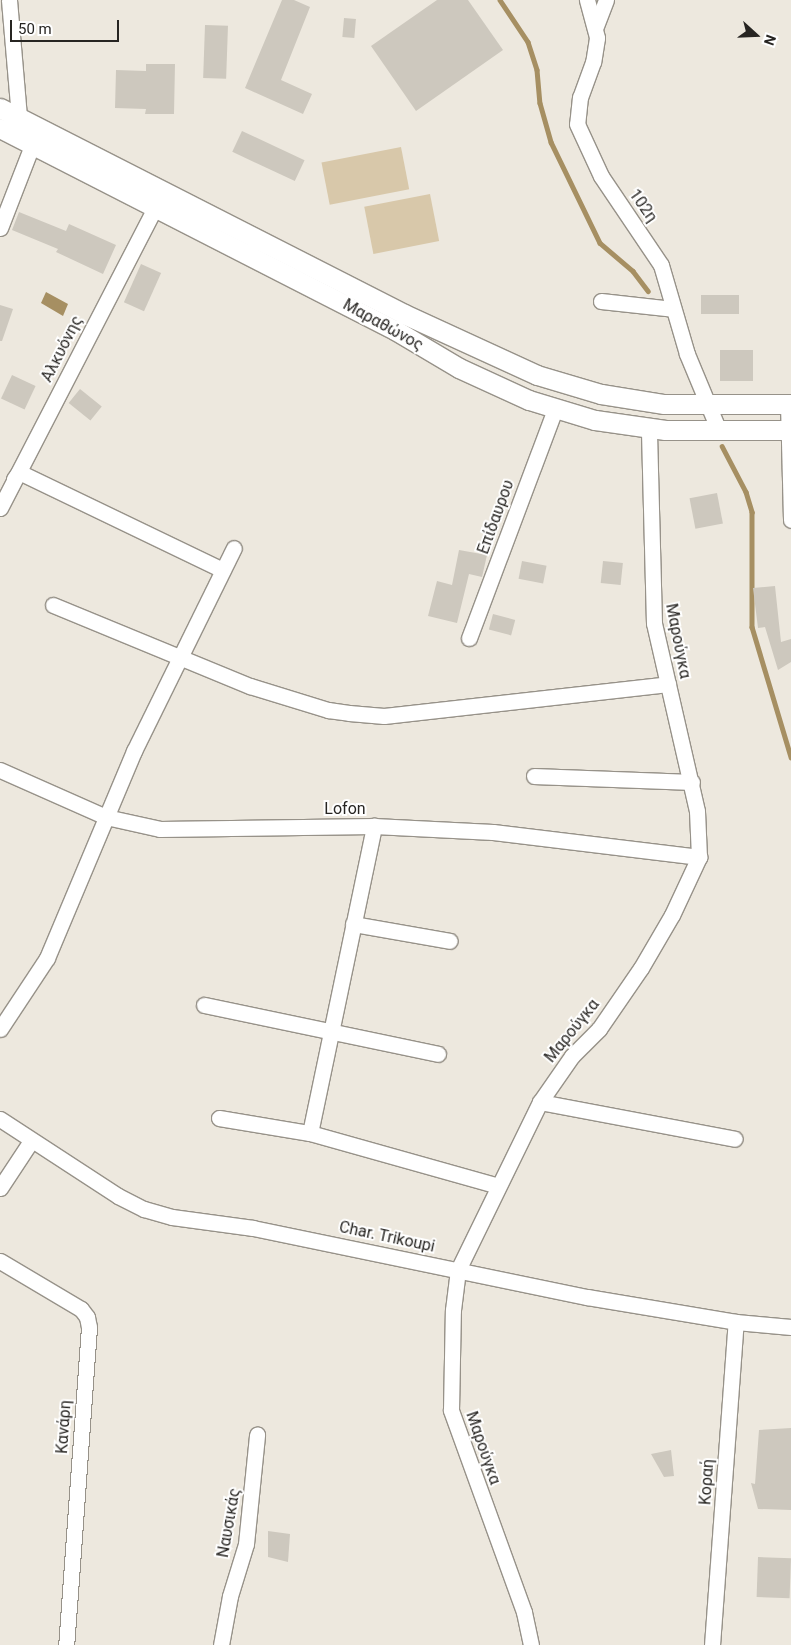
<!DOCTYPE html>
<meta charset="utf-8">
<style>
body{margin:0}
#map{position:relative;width:791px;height:1645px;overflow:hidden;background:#ede8de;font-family:Roboto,sans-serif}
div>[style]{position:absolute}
.green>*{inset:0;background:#d8c8aa;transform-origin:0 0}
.water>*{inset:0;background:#a68f62}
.stream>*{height:4.5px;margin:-2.25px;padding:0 2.25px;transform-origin:2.25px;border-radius:2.25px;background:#a68f62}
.building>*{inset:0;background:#cdc8be;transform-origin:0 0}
.roads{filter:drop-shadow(1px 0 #979289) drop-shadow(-1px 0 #979289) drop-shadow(0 1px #979289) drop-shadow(0 -1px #979289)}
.minor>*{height:15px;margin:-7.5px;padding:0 7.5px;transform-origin:7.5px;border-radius:7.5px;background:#fff}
.major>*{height:19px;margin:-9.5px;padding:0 9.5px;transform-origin:9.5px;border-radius:9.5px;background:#fff}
span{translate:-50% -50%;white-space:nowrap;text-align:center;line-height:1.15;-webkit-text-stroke:4px #fff;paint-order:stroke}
.street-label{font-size:16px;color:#272522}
.north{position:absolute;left:731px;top:10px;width:50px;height:50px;-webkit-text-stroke:4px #fff;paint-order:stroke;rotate:110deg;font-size:14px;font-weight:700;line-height:20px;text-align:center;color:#272522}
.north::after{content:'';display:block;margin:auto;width:18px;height:22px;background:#272522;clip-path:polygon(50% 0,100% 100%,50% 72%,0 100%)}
.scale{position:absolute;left:10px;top:20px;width:109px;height:22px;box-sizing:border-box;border:2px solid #272522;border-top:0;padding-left:6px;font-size:15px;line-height:18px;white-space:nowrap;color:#272522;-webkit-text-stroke:4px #fff;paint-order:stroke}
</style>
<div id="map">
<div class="green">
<i style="left:401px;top:147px;width:43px;height:81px;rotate:79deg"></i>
<i style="left:430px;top:194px;width:48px;height:67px;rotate:79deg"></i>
</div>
<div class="water">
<i style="clip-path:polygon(46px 292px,68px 304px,63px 316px,41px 303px)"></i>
</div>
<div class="stream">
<i style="left:500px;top:0;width:50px;rotate:56.3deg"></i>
<i style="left:528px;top:42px;width:29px;rotate:72deg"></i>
<i style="left:537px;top:70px;width:33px;rotate:85deg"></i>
<i style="left:540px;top:103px;width:41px;rotate:74.2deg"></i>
<i style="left:551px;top:142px;width:112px;rotate:64.1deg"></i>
<i style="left:600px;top:243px;width:43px;rotate:40.3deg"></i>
<i style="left:633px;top:271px;width:25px;rotate:53deg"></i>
<i style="left:722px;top:446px;width:52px;rotate:62.4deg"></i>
<i style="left:746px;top:492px;width:21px;rotate:73deg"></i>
<i style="left:752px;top:512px;width:115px;rotate:90deg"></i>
<i style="left:752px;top:627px;width:136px;rotate:73.3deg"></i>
</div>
<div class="building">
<i style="clip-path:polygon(282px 0,294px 0,310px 7px,281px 80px,312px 94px,303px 114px,245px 88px)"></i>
<i style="clip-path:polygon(437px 0,468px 0,503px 50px,416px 111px,371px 46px)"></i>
<i style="left:344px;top:18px;width:12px;height:19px;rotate:5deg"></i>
<i style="left:205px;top:25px;width:23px;height:53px;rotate:2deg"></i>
<i style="clip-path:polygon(146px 64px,175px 64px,174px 114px,145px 114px,146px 109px,115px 108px,116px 70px,146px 71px)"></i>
<i style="left:242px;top:131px;width:69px;height:23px;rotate:25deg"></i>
<i style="clip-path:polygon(19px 212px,66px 231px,69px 224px,116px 245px,103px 274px,56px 252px,58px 249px,12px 230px)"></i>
<i style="left:141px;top:264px;width:22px;height:42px;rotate:24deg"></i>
<i style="left:739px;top:295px;width:19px;height:38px;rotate:90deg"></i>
<i style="clip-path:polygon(0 305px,13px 309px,2px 341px,0 341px)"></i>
<i style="left:720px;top:350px;width:33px;height:31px"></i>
<i style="left:12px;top:375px;width:26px;height:26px;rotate:25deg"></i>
<i style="left:80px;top:389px;width:28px;height:18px;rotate:39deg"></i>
<i style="left:717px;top:493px;width:31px;height:28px;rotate:79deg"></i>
<i style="clip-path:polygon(459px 550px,487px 555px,482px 577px,469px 574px,457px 623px,428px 616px,437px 581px,452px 585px)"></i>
<i style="left:522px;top:561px;width:25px;height:18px;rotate:11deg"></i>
<i style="left:603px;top:561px;width:20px;height:22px;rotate:6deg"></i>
<i style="clip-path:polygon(775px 586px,781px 642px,791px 639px,791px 662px,778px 670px,765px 627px,758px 628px,753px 588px)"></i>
<i style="left:493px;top:614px;width:23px;height:16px;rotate:15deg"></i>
<i style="clip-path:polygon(791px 1428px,791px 1510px,758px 1509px,751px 1483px,755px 1484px,759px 1430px)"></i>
<i style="clip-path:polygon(671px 1450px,674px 1476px,664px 1477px,651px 1454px)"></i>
<i style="clip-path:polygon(268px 1531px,290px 1534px,288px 1562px,268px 1557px)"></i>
<i style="left:758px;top:1557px;width:33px;height:40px;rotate:2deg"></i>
</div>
<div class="roads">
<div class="minor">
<i style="left:9px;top:0;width:117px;rotate:85.1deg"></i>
<i style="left:587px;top:0;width:39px;rotate:75deg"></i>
<i style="left:597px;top:38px;width:24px;rotate:99deg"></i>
<i style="left:593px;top:62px;width:37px;rotate:110deg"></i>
<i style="left:580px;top:97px;width:27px;rotate:96deg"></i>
<i style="left:577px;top:124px;width:57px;rotate:65.2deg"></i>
<i style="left:601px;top:176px;width:107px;rotate:56deg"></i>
<i style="left:661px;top:265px;width:93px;rotate:73.7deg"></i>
<i style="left:687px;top:354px;width:83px;rotate:67.4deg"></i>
<i style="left:596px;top:26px;width:28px;rotate:-69deg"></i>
<i style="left:0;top:228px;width:91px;rotate:-68.8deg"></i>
<i style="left:601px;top:301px;width:72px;rotate:6.3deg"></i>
<i style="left:788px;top:404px;width:116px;rotate:88.5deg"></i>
<i style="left:14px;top:479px;width:9px;rotate:-54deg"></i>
<i style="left:19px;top:472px;width:226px;rotate:25.7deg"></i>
<i style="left:0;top:508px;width:340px;rotate:-62.7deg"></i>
<i style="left:53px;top:605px;width:213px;rotate:22.4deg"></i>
<i style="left:250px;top:686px;width:82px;rotate:17.1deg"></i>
<i style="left:328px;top:710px;width:21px;rotate:8deg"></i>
<i style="left:349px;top:713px;width:35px;rotate:5deg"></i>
<i style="left:384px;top:716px;width:286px;rotate:-6.4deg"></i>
<i style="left:469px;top:638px;width:245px;rotate:-69.4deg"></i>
<i style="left:0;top:770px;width:116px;rotate:23.9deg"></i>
<i style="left:106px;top:817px;width:55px;rotate:12.5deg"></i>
<i style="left:160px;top:829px;width:214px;rotate:-0.8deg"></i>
<i style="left:374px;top:826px;width:119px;rotate:2.9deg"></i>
<i style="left:493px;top:832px;width:208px;rotate:6.9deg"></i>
<i style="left:534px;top:776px;width:158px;rotate:2.2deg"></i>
<i style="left:353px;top:924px;width:98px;rotate:9.9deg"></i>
<i style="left:204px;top:1005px;width:239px;rotate:11.8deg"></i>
<i style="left:0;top:1029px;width:85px;rotate:-56.5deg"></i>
<i style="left:47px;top:958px;width:225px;rotate:-67.2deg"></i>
<i style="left:134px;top:751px;width:226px;rotate:-63.8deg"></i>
<i style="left:540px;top:1102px;width:198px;rotate:10.7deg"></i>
<i style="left:219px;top:1118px;width:92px;rotate:9.4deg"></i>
<i style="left:310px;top:1133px;width:195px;rotate:15.7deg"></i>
<i style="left:0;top:1119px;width:141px;rotate:33.1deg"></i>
<i style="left:118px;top:1196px;width:29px;rotate:27deg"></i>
<i style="left:144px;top:1209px;width:29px;rotate:16deg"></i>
<i style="left:172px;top:1217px;width:82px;rotate:7.7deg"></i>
<i style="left:253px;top:1228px;width:341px;rotate:11.7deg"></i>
<i style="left:587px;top:1297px;width:151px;rotate:9.5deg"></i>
<i style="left:736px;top:1322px;width:55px;rotate:5.2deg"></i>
<i style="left:310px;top:1133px;width:314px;rotate:-78.2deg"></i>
<i style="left:0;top:1188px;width:56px;rotate:-56.6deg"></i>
<i style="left:0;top:1261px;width:94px;rotate:30.7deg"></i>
<i style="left:81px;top:1309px;width:10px;rotate:53deg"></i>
<i style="left:87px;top:1317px;width:10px;rotate:79deg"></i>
<i style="left:89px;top:1327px;width:319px;rotate:94.1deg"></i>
<i style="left:221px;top:1645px;width:50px;rotate:-79.6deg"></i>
<i style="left:230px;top:1596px;width:54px;rotate:-72.9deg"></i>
<i style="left:246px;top:1544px;width:110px;rotate:-84.2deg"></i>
<i style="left:531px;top:1645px;width:34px;rotate:-102deg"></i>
<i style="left:524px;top:1612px;width:215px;rotate:-109.9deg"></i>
<i style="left:451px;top:1410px;width:100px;rotate:-88.9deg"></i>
<i style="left:453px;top:1310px;width:40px;rotate:-82.9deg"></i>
<i style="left:458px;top:1270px;width:187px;rotate:-64deg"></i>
<i style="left:540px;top:1102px;width:56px;rotate:-55.2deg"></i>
<i style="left:572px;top:1056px;width:38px;rotate:-45deg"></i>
<i style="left:599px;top:1029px;width:74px;rotate:-55.5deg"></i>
<i style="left:641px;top:968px;width:61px;rotate:-59.7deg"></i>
<i style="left:672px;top:915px;width:64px;rotate:-65deg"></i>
<i style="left:699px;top:857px;width:46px;rotate:-92.5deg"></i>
<i style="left:697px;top:811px;width:193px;rotate:-102.9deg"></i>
<i style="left:654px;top:623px;width:195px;rotate:-91.5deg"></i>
<i style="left:712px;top:1645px;width:324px;rotate:-85.8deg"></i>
</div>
<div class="major">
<i style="left:0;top:108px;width:453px;rotate:27deg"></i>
<i style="left:404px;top:314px;width:146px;rotate:24.6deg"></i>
<i style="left:537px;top:375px;width:67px;rotate:16.5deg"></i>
<i style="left:601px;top:394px;width:64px;rotate:9deg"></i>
<i style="left:664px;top:404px;width:127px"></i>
<i style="left:0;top:128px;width:444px;rotate:27.1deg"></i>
<i style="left:395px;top:330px;width:74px;rotate:30.7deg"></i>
<i style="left:459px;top:368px;width:77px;rotate:24.6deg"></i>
<i style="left:529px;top:400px;width:69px;rotate:16.9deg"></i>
<i style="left:595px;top:420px;width:71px;rotate:8.1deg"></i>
<i style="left:665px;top:430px;width:126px"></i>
</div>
</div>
<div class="street-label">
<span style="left:643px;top:206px;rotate:55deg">102η</span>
<span style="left:383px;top:325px;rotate:29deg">Μαραθώνος</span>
<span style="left:62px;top:349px;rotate:-63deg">Αλκυόνης</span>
<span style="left:496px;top:517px;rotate:-70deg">Επίδαυρου</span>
<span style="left:678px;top:641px;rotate:79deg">Μαρούγκα</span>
<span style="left:345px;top:809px">Lofon</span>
<span style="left:572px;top:1031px;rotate:-51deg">Μαρούγκα</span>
<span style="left:387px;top:1237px;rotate:12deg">Char. Trikoupi</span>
<span style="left:64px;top:1427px;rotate:-86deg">Κανάρη</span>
<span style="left:483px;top:1448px;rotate:71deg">Μαρούγκα</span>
<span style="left:707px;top:1482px;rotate:-86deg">Κοραή</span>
<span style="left:229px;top:1523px;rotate:-80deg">Ναυσικάς</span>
</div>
<div class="north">N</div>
<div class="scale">50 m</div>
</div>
